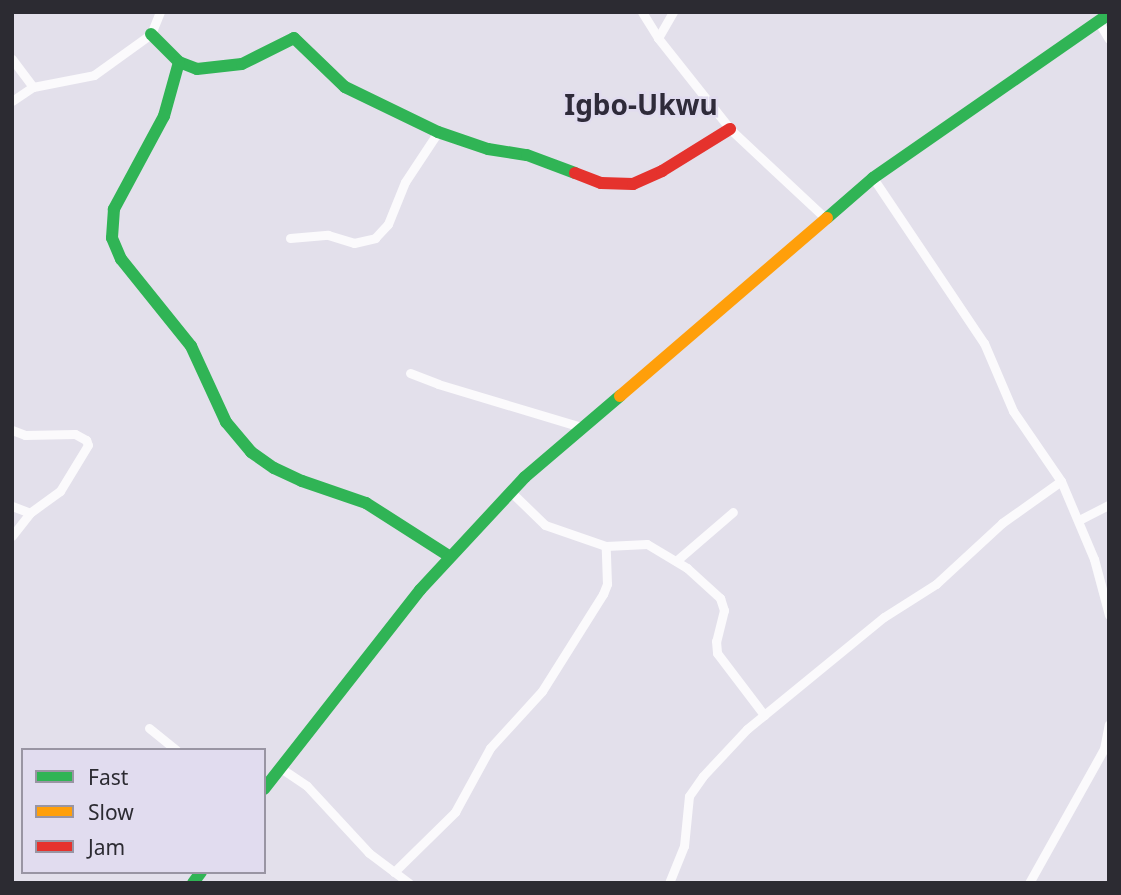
<!DOCTYPE html>
<style>
body{margin:0}
#map{position:relative;width:1121px;height:895px;overflow:hidden;background:#e3e0eb;font-family:"Noto Sans",sans-serif}
div>[style]{position:absolute}
.street>*{height:9px;margin:-4.5px;padding:0 4.5px;transform-origin:4.5px;border-radius:4.5px;background:#fbfafc}
.fast>*{height:12px;margin:-6px;padding:0 6px;transform-origin:6px;border-radius:6px;background:#30b455}
.slow>*{height:12px;margin:-6px;padding:0 6px;transform-origin:6px;border-radius:6px;background:#ff9f0a}
.jam>*{height:12px;margin:-6px;padding:0 6px;transform-origin:6px;border-radius:6px;background:#e5322d}
span{translate:-50% -50%;white-space:nowrap;text-align:center;line-height:1.15;-webkit-text-stroke:5px #e1dcef;paint-order:stroke}
.district-label{font-size:28px;color:#2f2b3a;font-weight:700}
.frame{position:absolute;inset:0;border:14px solid #2c2b32;pointer-events:none}
.legend{position:absolute;left:21px;top:748px;width:245px;height:126px;box-sizing:border-box;background:#e1dcef;border:2px solid #9995a3;margin:0;padding:9px 12px;list-style:none;font-size:21px;color:#2c2b32}
.legend li{display:flex;align-items:center;gap:14px;height:35px}
.legend b{width:35px;border:2px solid #9995a3}
</style>
<div id="map">
<div class="street">
<i style="left:642px;top:12px;width:31px;rotate:58deg"></i>
<i style="left:658px;top:38px;width:116px;rotate:51.6deg"></i>
<i style="left:730px;top:129px;width:130px;rotate:43.1deg"></i>
<i style="left:1098px;top:21px;width:21px;rotate:59deg"></i>
<i style="left:658px;top:38px;width:30px;rotate:-60deg"></i>
<i style="left:12px;top:59px;width:35px;rotate:53deg"></i>
<i style="left:12px;top:101px;width:25px;rotate:-34deg"></i>
<i style="left:33px;top:87px;width:62px;rotate:-11.1deg"></i>
<i style="left:94px;top:75px;width:70px;rotate:-35.7deg"></i>
<i style="left:151px;top:34px;width:24px;rotate:-68deg"></i>
<i style="left:873px;top:178px;width:199px;rotate:56.1deg"></i>
<i style="left:984px;top:343px;width:74px;rotate:66.9deg"></i>
<i style="left:1013px;top:411px;width:85px;rotate:55.6deg"></i>
<i style="left:1061px;top:481px;width:85px;rotate:67.1deg"></i>
<i style="left:1094px;top:559px;width:58px;rotate:75deg"></i>
<i style="left:290px;top:238px;width:38px;rotate:-5deg"></i>
<i style="left:328px;top:235px;width:27px;rotate:17deg"></i>
<i style="left:354px;top:243px;width:22px;rotate:-13deg"></i>
<i style="left:375px;top:238px;width:19px;rotate:-47deg"></i>
<i style="left:388px;top:224px;width:45px;rotate:-68deg"></i>
<i style="left:405px;top:182px;width:60px;rotate:-56.6deg"></i>
<i style="left:410px;top:373px;width:30px;rotate:21deg"></i>
<i style="left:438px;top:384px;width:149px;rotate:16.7deg"></i>
<i style="left:12px;top:430px;width:14px;rotate:21deg"></i>
<i style="left:25px;top:435px;width:50px;rotate:-1.1deg"></i>
<i style="left:75px;top:434px;width:13px;rotate:29deg"></i>
<i style="left:86px;top:440px;width:5px;rotate:68deg"></i>
<i style="left:88px;top:445px;width:54px;rotate:121.3deg"></i>
<i style="left:60px;top:491px;width:37px;rotate:144deg"></i>
<i style="left:30px;top:513px;width:29px;rotate:128deg"></i>
<i style="left:511px;top:492px;width:47px;rotate:44.1deg"></i>
<i style="left:545px;top:525px;width:65px;rotate:19deg"></i>
<i style="left:606px;top:546px;width:41px;rotate:-2.8deg"></i>
<i style="left:647px;top:544px;width:47px;rotate:31deg"></i>
<i style="left:687px;top:568px;width:45px;rotate:42.3deg"></i>
<i style="left:720px;top:598px;width:13px;rotate:72deg"></i>
<i style="left:724px;top:610px;width:32px;rotate:104deg"></i>
<i style="left:716px;top:641px;width:12px;rotate:85deg"></i>
<i style="left:717px;top:653px;width:78px;rotate:52.8deg"></i>
<i style="left:12px;top:506px;width:19px;rotate:21deg"></i>
<i style="left:1079px;top:520px;width:34px;rotate:-27deg"></i>
<i style="left:676px;top:561px;width:75px;rotate:-40.7deg"></i>
<i style="left:149px;top:728px;width:35px;rotate:39deg"></i>
<i style="left:282px;top:769px;width:30px;rotate:34deg"></i>
<i style="left:307px;top:786px;width:91px;rotate:47.2deg"></i>
<i style="left:369px;top:853px;width:50px;rotate:36.9deg"></i>
<i style="left:394px;top:872px;width:86px;rotate:-44.5deg"></i>
<i style="left:455px;top:812px;width:73px;rotate:-61.3deg"></i>
<i style="left:490px;top:748px;width:77px;rotate:-47.6deg"></i>
<i style="left:542px;top:691px;width:115px;rotate:-57.8deg"></i>
<i style="left:603px;top:594px;width:11px;rotate:-68deg"></i>
<i style="left:607px;top:584px;width:38px;rotate:-92deg"></i>
<i style="left:669px;top:883px;width:40px;rotate:-68deg"></i>
<i style="left:684px;top:846px;width:50px;rotate:-84.3deg"></i>
<i style="left:689px;top:796px;width:24px;rotate:-55deg"></i>
<i style="left:703px;top:776px;width:64px;rotate:-46.9deg"></i>
<i style="left:747px;top:729px;width:177px;rotate:-39.3deg"></i>
<i style="left:884px;top:617px;width:62px;rotate:-32.4deg"></i>
<i style="left:936px;top:584px;width:90px;rotate:-42.7deg"></i>
<i style="left:1002px;top:523px;width:72px;rotate:-35.4deg"></i>
<i style="left:1029px;top:883px;width:154px;rotate:-60.8deg"></i>
<i style="left:1104px;top:749px;width:25px;rotate:-79deg"></i>
</div>
<div class="fast">
<i style="left:151px;top:34px;width:40px;rotate:45deg"></i>
<i style="left:179px;top:62px;width:19px;rotate:21deg"></i>
<i style="left:197px;top:69px;width:45px;rotate:-6.3deg"></i>
<i style="left:242px;top:64px;width:58px;rotate:-26.6deg"></i>
<i style="left:294px;top:38px;width:71px;rotate:43.9deg"></i>
<i style="left:345px;top:87px;width:103px;rotate:25.8deg"></i>
<i style="left:438px;top:132px;width:53px;rotate:18.8deg"></i>
<i style="left:488px;top:149px;width:39px;rotate:9deg"></i>
<i style="left:527px;top:155px;width:51px;rotate:20.6deg"></i>
<i style="left:179px;top:62px;width:56px;rotate:105.5deg"></i>
<i style="left:164px;top:116px;width:106px;rotate:118.3deg"></i>
<i style="left:114px;top:209px;width:29px;rotate:94deg"></i>
<i style="left:112px;top:238px;width:23px;rotate:67deg"></i>
<i style="left:121px;top:259px;width:112px;rotate:51.2deg"></i>
<i style="left:191px;top:346px;width:84px;rotate:65.3deg"></i>
<i style="left:226px;top:422px;width:39px;rotate:50deg"></i>
<i style="left:251px;top:452px;width:28px;rotate:35deg"></i>
<i style="left:274px;top:468px;width:31px;rotate:25deg"></i>
<i style="left:302px;top:481px;width:68px;rotate:19deg"></i>
<i style="left:366px;top:503px;width:98px;rotate:32.6deg"></i>
<i style="left:827px;top:218px;width:61px;rotate:-41deg"></i>
<i style="left:873px;top:178px;width:287px;rotate:-34.8deg"></i>
<i style="left:264px;top:789px;width:253px;rotate:-51.9deg"></i>
<i style="left:420px;top:590px;width:154px;rotate:-47.1deg"></i>
<i style="left:525px;top:477px;width:125px;rotate:-40.5deg"></i>
<i style="left:193px;top:883px;width:14px;rotate:-54deg"></i>
</div>
<div class="slow">
<i style="left:620px;top:396px;width:273px;rotate:-40.7deg"></i>
</div>
<div class="jam">
<i style="left:575px;top:173px;width:28px;rotate:21deg"></i>
<i style="left:601px;top:183px;width:32px;rotate:2deg"></i>
<i style="left:633px;top:184px;width:32px;rotate:-24deg"></i>
<i style="left:662px;top:171px;width:80px;rotate:-31.7deg"></i>
</div>
<div class="district-label">
<span style="left:641px;top:104px">Igbo-Ukwu</span>
</div>
<div class="frame"></div>
<ul class="legend">
<li><b style="height:9px;background:#30b455"></b>Fast</li>
<li><b style="height:9px;background:#ff9f0a"></b>Slow</li>
<li><b style="height:9px;background:#e5322d"></b>Jam</li>
</ul>
</div>
